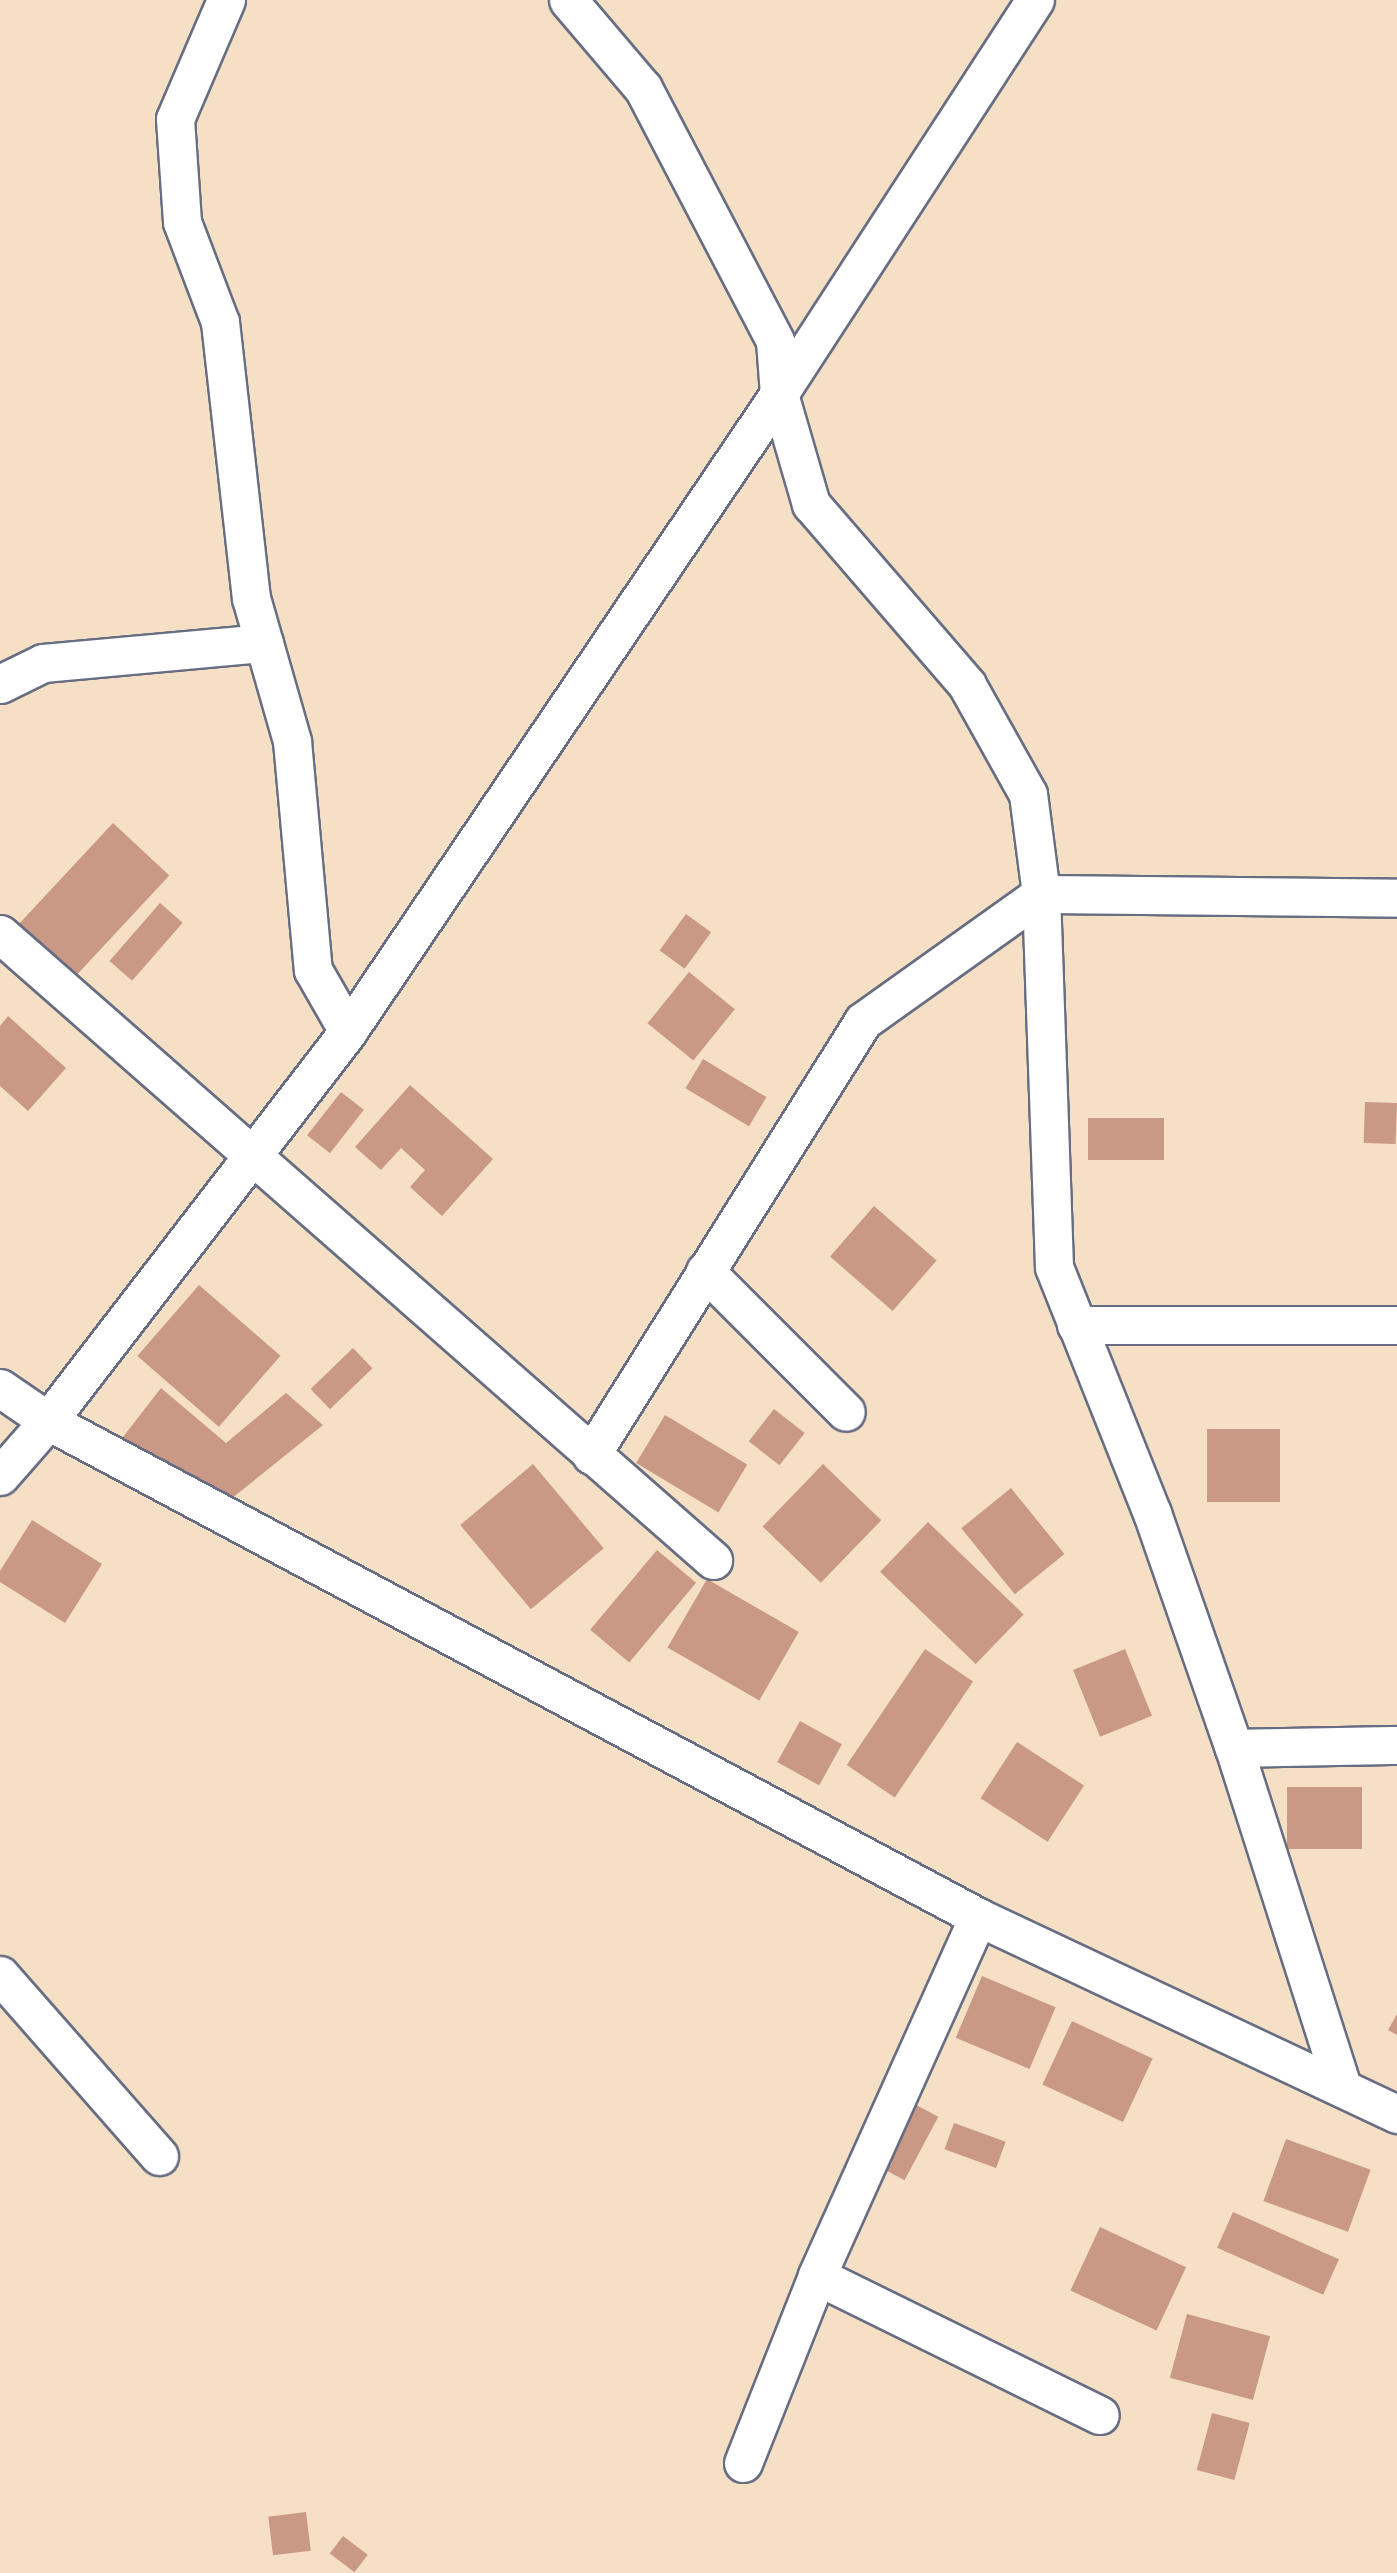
<!DOCTYPE html>
<style>
body{margin:0}
#map{position:relative;width:1397px;height:2573px;overflow:hidden;background:#f5e0c5;font-family:Kalam,sans-serif}
div>[style]{position:absolute}
.building>*{inset:0;background:#c99986;transform-origin:0 0}
.roads{filter:drop-shadow(2px 0 #676d82) drop-shadow(-2px 0 #676d82) drop-shadow(0 2px #676d82) drop-shadow(0 -2px #676d82)}
.street>*{height:37px;margin:-18.5px;padding:0 18.5px;transform-origin:18.5px;border-radius:18.5px;background:#fff}
span{translate:-50% -50%;white-space:nowrap;text-align:center;line-height:1.15;-webkit-text-stroke:5px #fff;paint-order:stroke}
</style>
<div id="map">
<div class="building">
<i style="left:113px;top:823px;width:77px;height:139px;rotate:43deg"></i>
<i style="left:160px;top:903px;width:30px;height:77px;rotate:41deg"></i>
<i style="left:686px;top:914px;width:31px;height:45px;rotate:36deg"></i>
<i style="left:689px;top:972px;width:59px;height:66px;rotate:39deg"></i>
<i style="clip-path:polygon(8px 1016px,66px 1068px,28px 1111px,0 1086px,0 1026px)"></i>
<i style="left:703px;top:1059px;width:74px;height:34px;rotate:31deg"></i>
<i style="clip-path:polygon(410px 1085px,493px 1159px,442px 1216px,410px 1187px,425px 1170px,401px 1148px,381px 1170px,355px 1147px)"></i>
<i style="left:341px;top:1092px;width:29px;height:55px;rotate:38deg"></i>
<i style="left:1365px;top:1102px;width:32px;height:41px;rotate:2deg"></i>
<i style="left:1088px;top:1118px;width:76px;height:42px"></i>
<i style="left:874px;top:1206px;width:83px;height:67px;rotate:41deg"></i>
<i style="left:199px;top:1285px;width:108px;height:94px;rotate:41deg"></i>
<i style="left:353px;top:1348px;width:28px;height:59px;rotate:46deg"></i>
<i style="clip-path:polygon(161px 1388px,226px 1443px,286px 1393px,323px 1425px,231px 1499px,116px 1446px)"></i>
<i style="left:774px;top:1409px;width:39px;height:41px;rotate:38deg"></i>
<i style="left:665px;top:1415px;width:96px;height:56px;rotate:31deg"></i>
<i style="left:1207px;top:1429px;width:73px;height:73px"></i>
<i style="left:533px;top:1464px;width:110px;height:95px;rotate:50deg"></i>
<i style="left:823px;top:1464px;width:81px;height:87px;rotate:44deg"></i>
<i style="left:1011px;top:1488px;width:85px;height:64px;rotate:51deg"></i>
<i style="clip-path:polygon(32px 1520px,102px 1564px,65px 1623px,0 1582px,0 1571px)"></i>
<i style="left:928px;top:1522px;width:133px;height:69px;rotate:44deg"></i>
<i style="left:657px;top:1550px;width:51px;height:104px;rotate:40deg"></i>
<i style="left:707px;top:1579px;width:106px;height:79px;rotate:30deg"></i>
<i style="left:925px;top:1649px;width:58px;height:140px;rotate:34deg"></i>
<i style="left:1125px;top:1649px;width:72px;height:56px;rotate:68deg"></i>
<i style="left:800px;top:1721px;width:48px;height:47px;rotate:29deg"></i>
<i style="left:1017px;top:1742px;width:80px;height:67px;rotate:33deg"></i>
<i style="left:1287px;top:1787px;width:75px;height:62px"></i>
<i style="left:982px;top:1976px;width:80px;height:67px;rotate:23deg"></i>
<i style="clip-path:polygon(1397px 2014px,1397px 2035px,1388px 2030px)"></i>
<i style="left:1072px;top:2021px;width:89px;height:70px;rotate:25deg"></i>
<i style="left:903px;top:2098px;width:40px;height:72px;rotate:28deg"></i>
<i style="left:954px;top:2123px;width:55px;height:28px;rotate:20deg"></i>
<i style="left:1286px;top:2139px;width:90px;height:66px;rotate:20deg"></i>
<i style="left:1233px;top:2212px;width:116px;height:39px;rotate:24deg"></i>
<i style="left:1100px;top:2227px;width:95px;height:70px;rotate:25deg"></i>
<i style="left:1187px;top:2314px;width:86px;height:66px;rotate:15deg"></i>
<i style="left:1212px;top:2413px;width:39px;height:59px;rotate:15deg"></i>
<i style="left:306px;top:2512px;width:39px;height:38px;rotate:83deg"></i>
<i style="left:343px;top:2536px;width:31px;height:22px;rotate:37deg"></i>
</div>
<div class="roads">
<div class="street">
<i style="left:226px;top:0;width:129px;rotate:113.2deg"></i>
<i style="left:175px;top:119px;width:103px;rotate:86.1deg"></i>
<i style="left:182px;top:222px;width:107px;rotate:69.2deg"></i>
<i style="left:220px;top:322px;width:278px;rotate:83.6deg"></i>
<i style="left:251px;top:598px;width:149px;rotate:74deg"></i>
<i style="left:292px;top:741px;width:230px;rotate:84.8deg"></i>
<i style="left:313px;top:970px;width:70px;rotate:60.2deg"></i>
<i style="left:568px;top:0;width:116px;rotate:49.6deg"></i>
<i style="left:643px;top:88px;width:285px;rotate:62.4deg"></i>
<i style="left:775px;top:341px;width:53px;rotate:85.7deg"></i>
<i style="left:779px;top:394px;width:115px;rotate:73.8deg"></i>
<i style="left:811px;top:504px;width:239px;rotate:49.2deg"></i>
<i style="left:967px;top:685px;width:125px;rotate:60.8deg"></i>
<i style="left:1028px;top:794px;width:101px;rotate:82.6deg"></i>
<i style="left:1041px;top:894px;width:373px;rotate:88deg"></i>
<i style="left:1054px;top:1267px;width:265px;rotate:68.3deg"></i>
<i style="left:1152px;top:1513px;width:249px;rotate:70.8deg"></i>
<i style="left:1234px;top:1748px;width:356px;rotate:72.3deg"></i>
<i style="left:0;top:684px;width:48px;rotate:-26deg"></i>
<i style="left:43px;top:663px;width:222px;rotate:-5.2deg"></i>
<i style="left:0;top:934px;width:949px;rotate:41.28deg"></i>
<i style="left:705px;top:1271px;width:199px;rotate:45deg"></i>
<i style="left:1076px;top:1325px;width:321px"></i>
<i style="left:0;top:1388px;width:58px;rotate:34.5deg"></i>
<i style="left:48px;top:1421px;width:1054px;rotate:28.07deg"></i>
<i style="left:978px;top:1917px;width:463px;rotate:25.2deg"></i>
<i style="left:591px;top:1455px;width:512px;rotate:-57.92deg"></i>
<i style="left:863px;top:1021px;width:219px;rotate:-35.5deg"></i>
<i style="left:1041px;top:894px;width:356px;rotate:0.6deg"></i>
<i style="left:0;top:1476px;width:73px;rotate:-48.9deg"></i>
<i style="left:48px;top:1421px;width:492px;rotate:-52.4deg"></i>
<i style="left:348px;top:1031px;width:769px;rotate:-55.92deg"></i>
<i style="left:779px;top:394px;width:470px;rotate:-57deg"></i>
<i style="left:1234px;top:1748px;width:163px;rotate:-1.1deg"></i>
<i style="left:978px;top:1917px;width:393px;rotate:114.2deg"></i>
<i style="left:817px;top:2276px;width:315px;rotate:26.2deg"></i>
<i style="left:0;top:1975px;width:241px;rotate:48.7deg"></i>
<i style="left:743px;top:2463px;width:201px;rotate:-68.4deg"></i>
</div>
</div>
</div>
